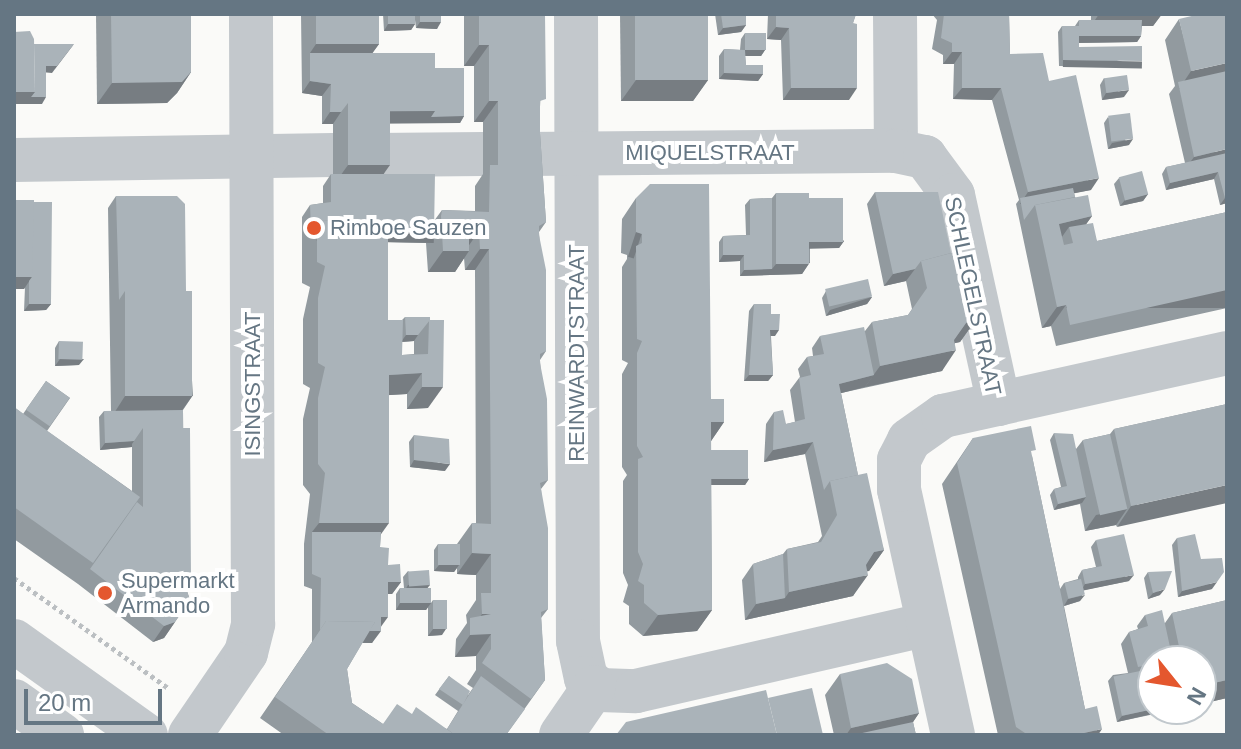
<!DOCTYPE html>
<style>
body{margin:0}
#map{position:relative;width:1241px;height:749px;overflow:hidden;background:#fafaf8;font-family:Arial,sans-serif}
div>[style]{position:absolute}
.path>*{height:5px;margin-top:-2.5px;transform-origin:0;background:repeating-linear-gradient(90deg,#bbbfc2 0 4px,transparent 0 8px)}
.minor>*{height:44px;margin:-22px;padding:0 22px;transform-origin:22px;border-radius:22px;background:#c3c8cc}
.tertiary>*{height:44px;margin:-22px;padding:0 22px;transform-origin:22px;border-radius:22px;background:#c3c8cc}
.wall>*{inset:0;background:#929a9f}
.shaded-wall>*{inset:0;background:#777d82;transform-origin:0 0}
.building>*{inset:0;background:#aab3b9;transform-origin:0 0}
.dots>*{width:22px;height:22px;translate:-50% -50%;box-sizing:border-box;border:4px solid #fff;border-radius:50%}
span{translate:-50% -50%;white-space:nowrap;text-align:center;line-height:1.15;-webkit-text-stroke:8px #fff;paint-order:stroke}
.street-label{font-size:22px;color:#657683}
.poi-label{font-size:22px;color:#657683}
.left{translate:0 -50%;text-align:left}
.frame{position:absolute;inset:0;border:16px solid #657683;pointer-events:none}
.north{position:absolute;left:1137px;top:645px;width:80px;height:80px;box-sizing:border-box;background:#fff;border:2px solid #c1c8cd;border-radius:50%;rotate:120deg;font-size:22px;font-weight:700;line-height:32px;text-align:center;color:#657683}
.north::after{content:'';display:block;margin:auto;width:28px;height:36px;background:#e4572e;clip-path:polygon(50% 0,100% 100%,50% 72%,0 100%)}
.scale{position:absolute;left:24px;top:689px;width:138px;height:36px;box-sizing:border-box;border:4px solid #657683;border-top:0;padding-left:10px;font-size:24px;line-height:28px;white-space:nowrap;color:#657683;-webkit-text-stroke:6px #fff;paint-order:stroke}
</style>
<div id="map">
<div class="path">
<i style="left:14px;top:578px;width:189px;rotate:35.5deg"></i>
</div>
<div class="minor">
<i style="left:576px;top:14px;width:627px;rotate:89.82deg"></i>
<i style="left:578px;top:641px;width:38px;rotate:78deg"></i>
<i style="left:586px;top:678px;width:18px;rotate:41deg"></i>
<i style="left:600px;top:690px;width:36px;rotate:2deg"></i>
<i style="left:636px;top:691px;width:300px;rotate:-12.9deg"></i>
<i style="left:895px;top:14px;width:137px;rotate:89.6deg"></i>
<i style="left:525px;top:154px;width:371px;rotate:-0.5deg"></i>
<i style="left:896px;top:151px;width:30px;rotate:12deg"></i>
<i style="left:925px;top:157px;width:47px;rotate:53.6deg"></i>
<i style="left:953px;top:195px;width:214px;rotate:77.6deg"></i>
<i style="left:374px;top:155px;width:110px;rotate:-0.5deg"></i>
<i style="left:14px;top:160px;width:319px;rotate:-0.9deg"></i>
<i style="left:190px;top:735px;width:99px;rotate:-55.7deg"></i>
<i style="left:246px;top:653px;width:30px;rotate:-76deg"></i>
<i style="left:253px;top:624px;width:610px;rotate:-90.19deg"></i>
<i style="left:561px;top:735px;width:58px;rotate:-55.5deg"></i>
<i style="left:953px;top:735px;width:251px;rotate:-102.4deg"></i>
<i style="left:899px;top:490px;width:30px;rotate:-90deg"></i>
<i style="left:899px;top:460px;width:22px;rotate:-63deg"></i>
<i style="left:909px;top:440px;width:42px;rotate:-35.2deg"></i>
<i style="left:943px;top:416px;width:291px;rotate:-12.5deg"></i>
</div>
<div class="tertiary">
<i style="left:14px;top:641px;width:162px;rotate:35.5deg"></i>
<i style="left:14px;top:701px;width:59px;rotate:35.3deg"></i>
</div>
<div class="wall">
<i style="clip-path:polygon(96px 14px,191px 14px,191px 72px,177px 93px,167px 103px,97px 104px)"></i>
<i style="clip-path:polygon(evenodd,301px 14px,379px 14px,379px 44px,372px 53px,435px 68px,464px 116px,460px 123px,390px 123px,384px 174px,434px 221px,442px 210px,475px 211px,475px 186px,483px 174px,483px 122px,474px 122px,474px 66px,464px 66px,464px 14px,545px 14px,540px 107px,540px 133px,546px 222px,539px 232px,546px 351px,540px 360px,548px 480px,541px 489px,548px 609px,541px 618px,545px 680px,506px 735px,284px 735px,260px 718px,312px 642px,312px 589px,304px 586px,304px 544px,310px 494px,303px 485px,303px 419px,310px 388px,303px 384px,303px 319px,310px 287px,302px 283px,302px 217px,310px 205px,323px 203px,323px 186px,331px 174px,333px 174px,333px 124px,322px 124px,322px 96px,302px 93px,301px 14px,388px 242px,426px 243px,428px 272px,455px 272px,464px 258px,465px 270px,475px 270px,476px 523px,472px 523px,457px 544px,438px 544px,434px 550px,434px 571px,454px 572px,457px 568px,457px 574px,476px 575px,476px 600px,466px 615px,467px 623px,456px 639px,455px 657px,476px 656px,476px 670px,467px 684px,473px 688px,468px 695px,449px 676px,435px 695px,458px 711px,447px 729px,412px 714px,383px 724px,352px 703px,347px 669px,362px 643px,372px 643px,381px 627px,388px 594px,392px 594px,401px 582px,388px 565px,380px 547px,389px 395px,407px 394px,407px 409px,428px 408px,430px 317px,405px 317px,402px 320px,388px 320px,388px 242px,301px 14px,414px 341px,414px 354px,402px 355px,402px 342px,414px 341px)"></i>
<i style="clip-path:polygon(383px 14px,441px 14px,437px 29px,416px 28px,415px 20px,415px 24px,411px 30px,384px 31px)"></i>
<i style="clip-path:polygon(620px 14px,708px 14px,708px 80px,693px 101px,621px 101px)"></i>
<i style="clip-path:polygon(715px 14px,746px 14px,746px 25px,741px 32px,718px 35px)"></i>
<i style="clip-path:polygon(768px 14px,856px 14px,853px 23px,849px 100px,783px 100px,781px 40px,767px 39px)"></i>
<i style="clip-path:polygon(932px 14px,1009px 14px,1010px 54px,1049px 81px,1091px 190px,1074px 193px,1075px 197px,1092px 216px,1086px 224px,1097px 241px,1227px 212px,1227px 308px,1056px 346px,1051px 326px,1042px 328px,1016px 204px,1019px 200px,992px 100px,953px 99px,954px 64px,943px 64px,943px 55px,932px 49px,937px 20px)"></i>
<i style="clip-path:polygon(1091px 14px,1162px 14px,1153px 26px,1142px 26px,1141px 36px,1137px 42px,1079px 43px,1079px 47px,1137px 67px,1059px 66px,1058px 32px,1062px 26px,1075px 26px,1079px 20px,1091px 20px)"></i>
<i style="clip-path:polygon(1179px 19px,1227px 203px,1220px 205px,1214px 179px,1166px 190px,1162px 174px,1166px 167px,1185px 163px,1169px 94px,1175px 86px,1165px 40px)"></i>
<i style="clip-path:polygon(745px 33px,765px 50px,761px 56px,745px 56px,746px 65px,763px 74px,758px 81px,719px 79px,719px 56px,724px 49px,740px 50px,741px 39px)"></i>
<i style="clip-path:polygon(1104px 78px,1124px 97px,1102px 100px,1100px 85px)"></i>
<i style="clip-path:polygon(1108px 117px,1129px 145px,1108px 149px,1104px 123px)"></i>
<i style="clip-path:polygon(1119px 178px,1148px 194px,1143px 201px,1120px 206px,1114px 184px)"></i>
<i style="clip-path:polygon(875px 192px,951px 253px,975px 321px,960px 342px,955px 343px,942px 371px,841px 393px,858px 475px,884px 550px,869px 571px,867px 571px,853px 596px,745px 620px,742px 580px,753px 564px,783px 554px,787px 549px,818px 542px,822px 536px,805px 454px,764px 462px,766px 424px,774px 412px,786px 424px,795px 422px,790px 390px,799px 378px,800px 377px,798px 369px,807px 357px,813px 356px,812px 348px,820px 336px,865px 331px,872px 322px,908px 315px,912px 309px,906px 281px,884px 286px,867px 204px)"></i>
<i style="clip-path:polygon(776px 193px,809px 198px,844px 241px,839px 248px,810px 248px,810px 262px,802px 274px,740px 276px,740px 261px,719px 262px,719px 242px,723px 236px,746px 235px,745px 205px,750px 199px,772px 198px)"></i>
<i style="clip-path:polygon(116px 196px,186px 291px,193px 395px,183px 410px,185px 585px,190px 600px,164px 638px,153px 642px,78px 584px,14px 539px,14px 407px,23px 414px,46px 381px,70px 398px,47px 431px,132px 491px,132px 447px,100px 450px,99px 417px,104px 411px,111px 411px,108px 208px)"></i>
<i style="clip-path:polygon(636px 198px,711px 399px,724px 422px,711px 441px,711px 450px,749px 479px,745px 485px,711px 485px,712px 610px,697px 631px,643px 636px,629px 624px,629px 606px,623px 602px,628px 585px,623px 573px,623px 481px,627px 475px,622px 467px,622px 374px,628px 363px,622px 360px,622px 267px,627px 259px,627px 255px,621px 253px,622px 219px)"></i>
<i style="clip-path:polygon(14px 200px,51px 304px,46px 310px,24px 311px,25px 287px,24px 289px,14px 289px)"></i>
<i style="clip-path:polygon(826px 291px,872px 297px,867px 304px,826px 316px,822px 298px)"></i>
<i style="clip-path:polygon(754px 304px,771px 314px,775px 336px,771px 336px,773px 375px,768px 381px,744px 381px,749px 311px)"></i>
<i style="clip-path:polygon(59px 341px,79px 365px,55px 366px,55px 348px)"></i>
<i style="clip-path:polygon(1227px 404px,1117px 527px,1116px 525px,1085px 531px,1080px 504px,1054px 510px,1050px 495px,1054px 489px,1061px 487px,1050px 440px,1054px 433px,1076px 449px,1083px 440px,1110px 434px,1114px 429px)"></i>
<i style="clip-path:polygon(414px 435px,445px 471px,410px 467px,409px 442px)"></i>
<i style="clip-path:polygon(973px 438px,1032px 456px,1060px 589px,1064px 583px,1078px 579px,1078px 577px,1082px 570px,1096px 567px,1091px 547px,1096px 540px,1129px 581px,1084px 590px,1080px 601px,1064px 606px,1085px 709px,1098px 735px,998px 735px,942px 484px)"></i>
<i style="clip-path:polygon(1177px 538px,1212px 589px,1178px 597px,1172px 545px)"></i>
<i style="clip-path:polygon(408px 571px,428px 588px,431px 603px,433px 600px,442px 635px,428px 636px,428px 607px,426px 610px,396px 610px,396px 594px,400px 588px,404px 588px,403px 577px)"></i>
<i style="clip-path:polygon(1148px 572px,1160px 595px,1148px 599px,1144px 578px)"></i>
<i style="clip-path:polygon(1227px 600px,1227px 698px,1201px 704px,1201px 661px,1153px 661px,1153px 709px,1178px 709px,1117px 722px,1108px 681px,1113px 675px,1128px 673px,1121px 644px,1129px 632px,1138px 629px,1137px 626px,1145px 615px,1165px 623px,1172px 613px)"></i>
<i style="clip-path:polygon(840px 674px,919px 713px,913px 722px,916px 735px,834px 735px,825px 695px)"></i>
</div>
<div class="shaded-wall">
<i style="clip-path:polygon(1099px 14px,1162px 14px,1153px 26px,1091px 26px)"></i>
<i style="clip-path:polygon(420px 22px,441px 22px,437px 29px,416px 28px)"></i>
<i style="clip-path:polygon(388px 24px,415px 24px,411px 30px,384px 31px)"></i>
<i style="clip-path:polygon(746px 25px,741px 32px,718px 35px,723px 28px)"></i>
<i style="clip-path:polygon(776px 27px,789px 28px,781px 40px,767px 39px)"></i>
<i style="clip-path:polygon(1079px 36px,1141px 36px,1137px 42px,1074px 43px)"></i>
<i style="clip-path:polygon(74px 44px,52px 73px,41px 72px,46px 66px)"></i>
<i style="clip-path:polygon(316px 44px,379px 44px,364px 65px,310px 53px)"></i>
<i style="clip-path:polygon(479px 45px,489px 45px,474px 66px,464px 66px)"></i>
<i style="clip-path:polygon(745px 50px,765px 50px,761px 56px,740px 56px)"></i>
<i style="clip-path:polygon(952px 52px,962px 52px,954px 64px,943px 64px)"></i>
<i style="left:1063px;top:60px;width:79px;height:7px;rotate:1deg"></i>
<i style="clip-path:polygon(1227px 63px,1227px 81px,1179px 89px,1191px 71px)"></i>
<i style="clip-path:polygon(191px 72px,177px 93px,167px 103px,97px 104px,112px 83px)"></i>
<i style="clip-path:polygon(724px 73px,763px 74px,758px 81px,719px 79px)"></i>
<i style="clip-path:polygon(636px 80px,708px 80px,693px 101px,621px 101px)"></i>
<i style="clip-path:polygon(310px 81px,331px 84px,322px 96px,302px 93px)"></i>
<i style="clip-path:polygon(791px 88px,857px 88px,849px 100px,783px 100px)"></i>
<i style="clip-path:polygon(962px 88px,1001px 88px,992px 100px,953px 99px)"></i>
<i style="clip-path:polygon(1129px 90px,1124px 97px,1102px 100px,1106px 93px)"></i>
<i style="clip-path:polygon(14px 92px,35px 92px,46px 97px,42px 104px,14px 104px)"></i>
<i style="clip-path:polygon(489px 101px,498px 101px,483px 122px,474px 122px)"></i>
<i style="clip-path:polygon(435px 111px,464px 116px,460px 123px,348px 124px,348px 112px)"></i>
<i style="clip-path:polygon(330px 112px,341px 112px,333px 124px,322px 124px)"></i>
<i style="clip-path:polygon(1133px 139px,1129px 145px,1108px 149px,1112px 143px)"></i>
<i style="clip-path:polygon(1227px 149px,1227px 159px,1186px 168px,1194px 157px)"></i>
<i style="clip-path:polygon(348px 165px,390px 165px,375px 186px,333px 186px)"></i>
<i style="clip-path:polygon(1218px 172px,1214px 179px,1166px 190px,1170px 183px)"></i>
<i style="clip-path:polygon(1099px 178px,1091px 190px,1020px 204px,1028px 192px)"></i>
<i style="clip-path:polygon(1148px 194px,1143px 201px,1120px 206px,1125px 200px)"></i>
<i style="clip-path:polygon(1225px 198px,1227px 198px,1227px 203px,1220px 205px)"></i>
<i style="clip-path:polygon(1092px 216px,1077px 237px,1069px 227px,1059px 241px,1059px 224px)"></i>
<i style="left:317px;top:229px;width:117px;height:12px;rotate:1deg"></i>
<i style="clip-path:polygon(469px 231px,479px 231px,465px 251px,469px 251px,455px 272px,428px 272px,443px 251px)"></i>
<i style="left:636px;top:232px;width:6px;height:26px;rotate:18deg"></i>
<i style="clip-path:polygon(844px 241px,839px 248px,801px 249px,806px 242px)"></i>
<i style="clip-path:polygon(480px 249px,489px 249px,475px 270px,465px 270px)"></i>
<i style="clip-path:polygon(723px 255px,744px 255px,740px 261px,719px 262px)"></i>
<i style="clip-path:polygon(810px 262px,802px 274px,740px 276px,744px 270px,772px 269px,776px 264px)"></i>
<i style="clip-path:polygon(915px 269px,906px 281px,884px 286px,893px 274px)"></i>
<i style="clip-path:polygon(14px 277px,32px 277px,24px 289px,14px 289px)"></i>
<i style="left:1227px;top:290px;width:18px;height:161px;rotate:90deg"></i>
<i style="clip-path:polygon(872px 297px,867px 304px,826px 316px,830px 310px)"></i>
<i style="clip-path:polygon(29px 304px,51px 304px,46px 310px,24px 311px)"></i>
<i style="clip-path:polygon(1066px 305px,1051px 326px,1042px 328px,1057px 307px)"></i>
<i style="clip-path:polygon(975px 321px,960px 342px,951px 344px,966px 323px)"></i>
<i style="clip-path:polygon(770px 330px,779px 330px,775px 336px,766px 336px)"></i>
<i style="clip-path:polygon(406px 335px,418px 335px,414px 341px,401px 342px)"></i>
<i style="clip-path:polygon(956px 350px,942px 371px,865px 387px,880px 366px)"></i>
<i style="clip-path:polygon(60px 359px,84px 359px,79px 365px,55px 366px)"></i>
<i style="clip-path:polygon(422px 373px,407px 394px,374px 396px,389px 375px)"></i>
<i style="clip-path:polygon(749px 375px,773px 375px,768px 381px,744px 381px)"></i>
<i style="clip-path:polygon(874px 375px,865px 387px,830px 396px,839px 384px)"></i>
<i style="clip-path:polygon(422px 387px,443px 387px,428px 408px,407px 409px)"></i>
<i style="clip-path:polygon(193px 395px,178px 416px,111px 418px,125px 396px)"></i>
<i style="clip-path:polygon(711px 422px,724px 422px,709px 444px)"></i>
<i style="clip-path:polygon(134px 441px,132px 444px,132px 447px,100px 450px,105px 443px)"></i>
<i style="clip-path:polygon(813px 442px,805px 454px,764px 462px,773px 450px)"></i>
<i style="clip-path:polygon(414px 460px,450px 464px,445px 471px,410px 467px)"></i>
<i style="clip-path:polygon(709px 479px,749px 479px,745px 485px,705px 485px)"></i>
<i style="clip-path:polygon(1227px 485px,1227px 503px,1117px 527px,1131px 506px)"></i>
<i style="clip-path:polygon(1086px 497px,1082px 503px,1054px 510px,1058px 504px)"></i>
<i style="clip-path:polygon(1127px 509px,1116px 525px,1085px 531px,1096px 515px)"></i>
<i style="clip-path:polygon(319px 523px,389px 523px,374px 544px,312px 532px)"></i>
<i style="clip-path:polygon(884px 550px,869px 571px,859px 573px,874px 552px)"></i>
<i style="clip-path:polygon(472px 553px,491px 554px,476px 575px,457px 574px)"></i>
<i style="clip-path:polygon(439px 565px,459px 565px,454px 572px,434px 571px)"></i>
<i style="clip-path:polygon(868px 575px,853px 596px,745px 620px,756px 604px,785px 598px,789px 592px)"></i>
<i style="clip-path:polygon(1134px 575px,1129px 581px,1081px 591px,1085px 584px)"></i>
<i style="clip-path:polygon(388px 582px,401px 582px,392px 594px,380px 594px)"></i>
<i style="clip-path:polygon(1217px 582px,1212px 589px,1178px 597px,1182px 591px)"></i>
<i style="clip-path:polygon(408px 585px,430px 585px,425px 591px,404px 592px)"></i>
<i style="clip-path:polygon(1165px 589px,1160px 595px,1148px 599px,1153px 593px)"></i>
<i style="clip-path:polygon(1085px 595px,1080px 601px,1064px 606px,1068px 599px)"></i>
<i style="clip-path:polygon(400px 603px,431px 603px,426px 610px,396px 610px)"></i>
<i style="clip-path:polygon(712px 610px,697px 631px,643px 636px,658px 615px)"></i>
<i style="clip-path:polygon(482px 614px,491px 614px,491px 634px,476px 656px,455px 657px,470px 635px,470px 632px)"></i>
<i style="clip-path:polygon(381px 617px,388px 617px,380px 628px)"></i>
<i style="clip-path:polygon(175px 622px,164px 638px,153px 642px,164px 626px)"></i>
<i style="clip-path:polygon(433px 629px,446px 629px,442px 635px,428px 636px)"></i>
<i style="clip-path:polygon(320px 630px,381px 631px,372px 643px,312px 642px)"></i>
<i style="clip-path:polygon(1227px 680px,1227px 698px,1201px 704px,1201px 686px)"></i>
<i style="clip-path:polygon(1153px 704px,1153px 709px,1174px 709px,1117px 722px,1122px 716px,1148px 710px)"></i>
<i style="clip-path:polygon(919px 713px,905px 734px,846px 735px,851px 728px)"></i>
<i style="clip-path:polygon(1102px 729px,1098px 735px,1075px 735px)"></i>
</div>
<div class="building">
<i style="clip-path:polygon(111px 14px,191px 14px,191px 72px,182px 82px,112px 83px)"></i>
<i style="left:316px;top:14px;width:63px;height:30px"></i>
<i style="left:388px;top:14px;width:27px;height:10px"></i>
<i style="left:420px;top:14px;width:21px;height:8px"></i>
<i style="clip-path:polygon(479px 14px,545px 14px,546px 99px,540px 101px,540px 133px,546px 222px,539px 226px,539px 235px,546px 270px,546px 351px,540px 354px,540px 363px,547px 399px,548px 480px,540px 483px,548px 528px,548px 609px,541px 612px,545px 680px,531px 699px,482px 663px,491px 649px,491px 634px,470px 635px,470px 618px,491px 614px,482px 614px,481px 593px,491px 593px,491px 554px,472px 553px,472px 523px,491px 524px,489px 249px,480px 249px,479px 231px,469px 231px,469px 251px,443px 251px,441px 216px,442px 210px,489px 212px,490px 165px,498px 165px,498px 101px,489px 101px,489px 45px,479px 45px)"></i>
<i style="left:635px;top:14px;width:73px;height:66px"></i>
<i style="clip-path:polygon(721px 14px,746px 14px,746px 25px,723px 28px)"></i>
<i style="clip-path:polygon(776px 14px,856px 14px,853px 23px,857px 24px,857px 88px,791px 88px,789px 28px,776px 27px)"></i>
<i style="clip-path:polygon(944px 14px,1009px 14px,1010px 54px,1043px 53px,1049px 81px,1076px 75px,1099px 178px,1028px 192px,1001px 88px,962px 88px,962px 52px,952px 52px,952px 43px,941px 38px)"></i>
<i style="clip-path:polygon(1200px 14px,1227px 14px,1227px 63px,1191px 71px,1179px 19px)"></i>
<i style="clip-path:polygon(1079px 20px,1142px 20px,1141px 36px,1079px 36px,1079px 47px,1142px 46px,1142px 61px,1063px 60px,1062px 26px,1079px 26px)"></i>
<i style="clip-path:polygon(30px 31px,34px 39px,35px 92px,14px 92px,14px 32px)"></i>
<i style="left:745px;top:33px;width:21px;height:17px"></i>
<i style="clip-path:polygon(34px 44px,74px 44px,57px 66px,46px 66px,46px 97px,31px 97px,35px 92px)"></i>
<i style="clip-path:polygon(724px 49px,745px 50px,746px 65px,763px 65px,763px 74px,724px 73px)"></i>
<i style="clip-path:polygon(310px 53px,435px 53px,435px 111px,390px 111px,390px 102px,348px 103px,341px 112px,330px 112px,331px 84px,310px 81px)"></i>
<i style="clip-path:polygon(435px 68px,464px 68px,464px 116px,431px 117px,435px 111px)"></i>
<i style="clip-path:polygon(1227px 71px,1227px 149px,1194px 157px,1178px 82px)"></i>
<i style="left:1127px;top:75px;width:15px;height:23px;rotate:82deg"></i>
<i style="left:390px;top:102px;width:63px;height:42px;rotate:90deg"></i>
<i style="left:1130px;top:113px;width:26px;height:22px;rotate:83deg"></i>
<i style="clip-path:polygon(1227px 153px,1227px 198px,1225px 198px,1218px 172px,1170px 183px,1166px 167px)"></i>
<i style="left:1142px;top:171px;width:24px;height:24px;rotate:75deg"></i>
<i style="clip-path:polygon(331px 174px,435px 174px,434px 231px,388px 230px,388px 222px,317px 220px,311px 229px,310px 205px,331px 202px)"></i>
<i style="clip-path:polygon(650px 184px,709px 184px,711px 399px,724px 399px,724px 422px,711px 422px,712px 610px,658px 615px,644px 603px,644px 585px,638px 581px,643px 564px,638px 552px,638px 459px,643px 457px,637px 446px,637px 353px,642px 341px,637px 339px,636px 246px,642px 243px,642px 234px,636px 232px,636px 198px)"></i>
<i style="clip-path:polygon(1073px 188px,1075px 197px,1035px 205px,1024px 220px,1020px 198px)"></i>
<i style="clip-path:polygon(875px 192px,938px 192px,951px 253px,921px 261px,915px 269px,893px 274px)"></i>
<i style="left:776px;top:193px;width:33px;height:71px"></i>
<i style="clip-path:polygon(1088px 195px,1092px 216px,1059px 224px,1064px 245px,1073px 243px,1069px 227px,1093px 223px,1097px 241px,1227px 212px,1227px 290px,1070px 325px,1066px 305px,1057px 307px,1035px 205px)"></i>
<i style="clip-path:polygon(116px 196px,177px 196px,185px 204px,186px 291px,125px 291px,119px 300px)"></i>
<i style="clip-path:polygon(772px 198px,772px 269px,744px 270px,744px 255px,723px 255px,723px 236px,750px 235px,750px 199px)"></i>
<i style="left:809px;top:198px;width:34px;height:44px"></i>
<i style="left:14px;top:200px;width:20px;height:77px"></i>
<i style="clip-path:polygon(34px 202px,52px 202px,51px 304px,29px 304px,29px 281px,32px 277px)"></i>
<i style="clip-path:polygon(317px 220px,388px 222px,388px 320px,403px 320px,402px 355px,428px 354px,429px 320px,444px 320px,443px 387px,422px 387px,422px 373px,389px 375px,389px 523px,319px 523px,325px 473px,318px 464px,318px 398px,325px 367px,318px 363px,318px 298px,325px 266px,317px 262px)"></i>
<i style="clip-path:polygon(959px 251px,975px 321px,966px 323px,954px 340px,956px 350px,880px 366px,872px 322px,908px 315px,927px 288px,921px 261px)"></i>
<i style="left:868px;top:279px;width:18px;height:44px;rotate:77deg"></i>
<i style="left:125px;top:291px;width:67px;height:105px"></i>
<i style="clip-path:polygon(754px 304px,771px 304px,771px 314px,780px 314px,779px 330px,770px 330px,773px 375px,749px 375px)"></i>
<i style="clip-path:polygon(405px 317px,430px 317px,430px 320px,418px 335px,406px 335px)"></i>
<i style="clip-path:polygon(864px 327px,874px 375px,839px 384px,858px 475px,830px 481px,824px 490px,813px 442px,773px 450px,774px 412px,783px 410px,786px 424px,805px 419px,799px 378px,811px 375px,807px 357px,824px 354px,820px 336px)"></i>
<i style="left:59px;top:341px;width:24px;height:18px;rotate:2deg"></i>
<i style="left:46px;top:381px;width:29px;height:35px;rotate:35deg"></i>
<i style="clip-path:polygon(1227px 404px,1227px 485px,1131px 506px,1114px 429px)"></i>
<i style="clip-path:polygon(14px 407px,140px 497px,93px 563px,14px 507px)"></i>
<i style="clip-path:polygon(183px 410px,183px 428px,143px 428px,134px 441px,105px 443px,104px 411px)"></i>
<i style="clip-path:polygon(1031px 426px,1036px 450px,1031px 451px,1085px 709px,1097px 706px,1102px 729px,1075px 735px,1028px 735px,1016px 727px,957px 463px,973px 438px)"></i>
<i style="clip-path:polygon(143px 428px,190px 428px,191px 577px,185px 585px,190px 600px,175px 622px,164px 626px,90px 569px,137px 502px,143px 507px)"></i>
<i style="clip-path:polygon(1054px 433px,1073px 434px,1086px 497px,1058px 504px,1054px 489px,1067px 486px)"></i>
<i style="left:1110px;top:434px;width:77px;height:28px;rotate:77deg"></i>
<i style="clip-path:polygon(414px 435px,449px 439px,450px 464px,414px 460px)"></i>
<i style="left:711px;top:450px;width:37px;height:29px"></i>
<i style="clip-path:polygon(867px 473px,884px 550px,874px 552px,866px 565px,868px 575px,789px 592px,787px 549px,821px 542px,837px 515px,830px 481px)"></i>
<i style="clip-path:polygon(312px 532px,381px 532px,380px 547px,389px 548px,388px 565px,400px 564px,401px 582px,388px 582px,388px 617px,381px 617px,381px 631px,369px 631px,375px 622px,326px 621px,320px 630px,321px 578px,312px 574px)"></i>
<i style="clip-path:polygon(1124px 534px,1134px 575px,1085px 584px,1082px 570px,1102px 566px,1096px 540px)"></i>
<i style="clip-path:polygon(1195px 534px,1201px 559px,1222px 558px,1224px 572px,1217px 582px,1182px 591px,1177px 538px)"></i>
<i style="left:438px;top:544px;width:22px;height:21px"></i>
<i style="clip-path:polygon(783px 554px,785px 598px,756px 604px,753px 564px)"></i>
<i style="left:429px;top:570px;width:15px;height:21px;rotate:86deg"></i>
<i style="clip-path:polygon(1172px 571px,1165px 589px,1153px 593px,1148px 572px)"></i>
<i style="left:1081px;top:579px;width:16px;height:17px;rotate:76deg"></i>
<i style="left:400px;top:588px;width:31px;height:15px"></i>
<i style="left:433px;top:600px;width:14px;height:29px"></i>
<i style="clip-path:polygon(1227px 600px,1227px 680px,1201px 686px,1201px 661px,1182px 661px,1172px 613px)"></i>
<i style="clip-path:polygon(1162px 610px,1173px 661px,1153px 661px,1152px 705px,1143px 666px,1138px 667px,1129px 632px,1148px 626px,1145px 615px)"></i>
<i style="clip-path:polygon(326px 621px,375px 622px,347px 669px,352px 703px,383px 724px,397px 704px,412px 714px,416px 707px,455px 735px,329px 735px,275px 697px)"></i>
<i style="clip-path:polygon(887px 663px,912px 679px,919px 713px,851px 728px,840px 674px)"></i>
<i style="left:1140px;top:671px;width:40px;height:27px;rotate:78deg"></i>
<i style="clip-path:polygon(449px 676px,470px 691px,463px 705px,439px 689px)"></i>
<i style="clip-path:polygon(481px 676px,525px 709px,506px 735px,455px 735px,447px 729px)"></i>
<i style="clip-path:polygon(812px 688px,823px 735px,777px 735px,768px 698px)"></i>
<i style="clip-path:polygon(766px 690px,777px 735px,616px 735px,626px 722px)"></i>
<i style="clip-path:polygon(913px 722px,916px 735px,853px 735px)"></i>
</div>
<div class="dots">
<i style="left:314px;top:228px;background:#e4572e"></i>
<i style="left:105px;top:593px;background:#e4572e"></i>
</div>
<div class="street-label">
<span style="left:710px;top:153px">MIQUELSTRAAT</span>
<span style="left:973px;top:296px;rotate:78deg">SCHLEGELSTRAAT</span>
<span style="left:577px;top:353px;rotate:-90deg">REINWARDTSTRAAT</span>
<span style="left:253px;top:384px;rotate:-90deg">ISINGSTRAAT</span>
</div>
<div class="poi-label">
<span class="left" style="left:330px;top:228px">Rimboe Sauzen</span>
<span class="left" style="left:121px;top:593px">Supermarkt<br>Armando</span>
</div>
<div class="frame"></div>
<div class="north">N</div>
<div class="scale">20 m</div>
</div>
